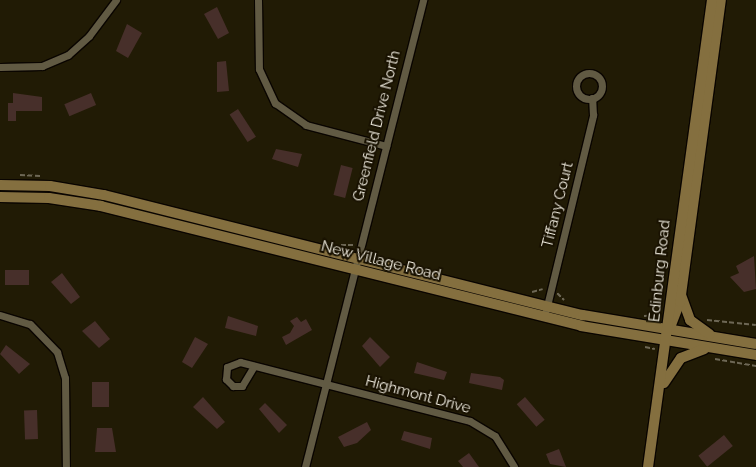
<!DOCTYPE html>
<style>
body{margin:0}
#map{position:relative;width:756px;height:467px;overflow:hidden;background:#211b05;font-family:Raleway,sans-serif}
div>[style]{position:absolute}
.building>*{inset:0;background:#472f2a;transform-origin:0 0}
.path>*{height:2px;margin-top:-1px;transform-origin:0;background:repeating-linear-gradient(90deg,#6d6755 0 5px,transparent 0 7.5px)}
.roads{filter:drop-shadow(1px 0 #0a0500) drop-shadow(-1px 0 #0a0500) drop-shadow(0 1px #0a0500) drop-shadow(0 -1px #0a0500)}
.street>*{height:7px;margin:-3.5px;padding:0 3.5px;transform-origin:3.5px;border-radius:3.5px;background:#615a43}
.street>.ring{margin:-3.5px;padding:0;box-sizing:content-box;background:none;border:7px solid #615a43;border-radius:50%}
.secondary>*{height:10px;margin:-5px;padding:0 5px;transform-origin:5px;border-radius:5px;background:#846f3f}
span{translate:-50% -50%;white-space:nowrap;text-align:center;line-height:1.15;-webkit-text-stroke:4px #181100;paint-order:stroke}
.street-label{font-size:15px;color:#f5f1e4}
</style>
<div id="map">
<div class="building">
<i style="clip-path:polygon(217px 7px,229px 33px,218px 39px,204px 14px)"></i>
<i style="clip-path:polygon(127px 24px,142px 33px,128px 58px,116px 51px)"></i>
<i style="clip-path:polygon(226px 61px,229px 91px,217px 92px,217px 62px)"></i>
<i style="clip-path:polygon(13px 93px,42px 97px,42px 111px,16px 111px,16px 121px,8px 121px,8px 103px,13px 103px)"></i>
<i style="left:91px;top:93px;width:13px;height:29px;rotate:67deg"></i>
<i style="left:238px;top:109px;width:33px;height:10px;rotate:57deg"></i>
<i style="clip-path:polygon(276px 149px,302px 154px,298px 167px,272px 159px)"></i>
<i style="left:341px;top:165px;width:12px;height:31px;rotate:14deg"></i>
<i style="clip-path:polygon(754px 256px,756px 289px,744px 292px,730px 277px,739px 273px,736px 266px)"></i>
<i style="left:5px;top:270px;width:24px;height:15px"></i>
<i style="clip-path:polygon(62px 273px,80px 297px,71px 304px,51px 282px)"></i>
<i style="clip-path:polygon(228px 316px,258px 326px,256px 336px,225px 328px)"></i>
<i style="clip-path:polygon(297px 317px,301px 322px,306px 319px,312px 330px,286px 345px,282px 337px,290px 333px,294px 326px,290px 321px)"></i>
<i style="clip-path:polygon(95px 321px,110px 339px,99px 348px,82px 331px)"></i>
<i style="clip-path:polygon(195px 337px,208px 344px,192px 368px,182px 362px)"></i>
<i style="clip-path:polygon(370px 337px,390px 357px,380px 367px,362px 346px)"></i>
<i style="clip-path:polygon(6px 345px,30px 364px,19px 374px,0 354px)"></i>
<i style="clip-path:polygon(417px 362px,447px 372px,444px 380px,414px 373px)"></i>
<i style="clip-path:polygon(471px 373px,500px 377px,504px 380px,502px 390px,469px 383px)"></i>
<i style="left:92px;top:382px;width:17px;height:25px"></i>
<i style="clip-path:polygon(203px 397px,225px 422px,217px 429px,193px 407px)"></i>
<i style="left:525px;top:397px;width:30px;height:11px;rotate:49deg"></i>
<i style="clip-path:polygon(265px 403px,287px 425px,279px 433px,259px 409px)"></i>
<i style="left:37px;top:410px;width:29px;height:13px;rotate:88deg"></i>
<i style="clip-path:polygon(367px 422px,371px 430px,357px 443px,344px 447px,338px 437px)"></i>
<i style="clip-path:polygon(97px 428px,112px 428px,116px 452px,95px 452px)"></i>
<i style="clip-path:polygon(404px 431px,432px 438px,430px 449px,401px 440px)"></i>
<i style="left:724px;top:435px;width:14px;height:33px;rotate:51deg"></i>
<i style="clip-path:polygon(559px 449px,566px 467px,550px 464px,546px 454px)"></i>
<i style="clip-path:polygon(469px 453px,479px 467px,463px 467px,458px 461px)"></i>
</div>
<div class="path">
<i style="left:20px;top:175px;width:20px;rotate:3deg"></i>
<i style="left:341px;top:245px;width:12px"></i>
<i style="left:532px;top:292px;width:11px;rotate:-15deg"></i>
<i style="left:557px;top:293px;width:10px;rotate:45deg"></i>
<i style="left:644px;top:316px;width:17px;rotate:-3deg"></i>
<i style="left:707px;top:320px;width:49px;rotate:5.8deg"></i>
<i style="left:645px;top:347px;width:10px;rotate:11deg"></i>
<i style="left:715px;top:359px;width:42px;rotate:9.7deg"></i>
</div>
<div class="roads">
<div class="street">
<i style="left:258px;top:0;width:69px;rotate:89.2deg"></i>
<i style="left:259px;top:69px;width:38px;rotate:65deg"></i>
<i style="left:275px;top:103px;width:38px;rotate:35deg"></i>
<i style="left:306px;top:125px;width:83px;rotate:14.7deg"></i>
<i style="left:0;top:67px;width:42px;rotate:-1.4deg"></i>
<i style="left:42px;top:66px;width:28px;rotate:-23deg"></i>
<i style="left:68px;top:55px;width:28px;rotate:-42deg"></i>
<i style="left:89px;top:36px;width:45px;rotate:-53.1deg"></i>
<i class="ring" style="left:576px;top:73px;width:19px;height:19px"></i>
<i style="left:546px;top:310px;width:201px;rotate:-76.4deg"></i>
<i style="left:593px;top:115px;width:17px;rotate:-93deg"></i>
<i style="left:0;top:315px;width:31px;rotate:17deg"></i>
<i style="left:30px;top:324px;width:39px;rotate:46deg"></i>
<i style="left:57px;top:352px;width:27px;rotate:73deg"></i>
<i style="left:65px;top:378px;width:89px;rotate:89.4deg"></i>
<i style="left:254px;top:366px;width:23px;rotate:121deg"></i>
<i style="left:242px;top:386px;width:9px;rotate:180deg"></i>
<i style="left:233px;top:386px;width:10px;rotate:-135deg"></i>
<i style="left:226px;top:379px;width:12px;rotate:-85deg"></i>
<i style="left:227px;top:367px;width:14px;rotate:-21deg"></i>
<i style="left:240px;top:362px;width:237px;rotate:14.4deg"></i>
<i style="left:470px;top:421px;width:29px;rotate:31deg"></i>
<i style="left:495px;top:436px;width:36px;rotate:58deg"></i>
<i style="left:305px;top:467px;width:482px;rotate:-75.8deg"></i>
</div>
<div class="secondary">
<i style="left:0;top:185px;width:50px;rotate:1.1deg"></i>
<i style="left:50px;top:186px;width:55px;rotate:9.5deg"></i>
<i style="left:104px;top:195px;width:494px;rotate:14.1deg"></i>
<i style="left:583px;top:315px;width:175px;rotate:9.5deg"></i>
<i style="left:0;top:197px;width:49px;rotate:1.2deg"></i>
<i style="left:49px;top:198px;width:53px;rotate:8.7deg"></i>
<i style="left:101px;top:206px;width:495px;rotate:14deg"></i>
<i style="left:581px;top:326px;width:177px;rotate:9.4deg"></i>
<i style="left:681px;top:295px;width:27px;rotate:70deg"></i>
<i style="left:690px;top:320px;width:24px;rotate:36deg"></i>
<i style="left:671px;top:325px;width:25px;rotate:-69deg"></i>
<i style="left:680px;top:302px;width:305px;rotate:-82.3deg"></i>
<i style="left:664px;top:383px;width:30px;rotate:-56deg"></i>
<i style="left:681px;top:358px;width:25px;rotate:-21deg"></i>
<i style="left:648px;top:467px;width:471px;rotate:-82.2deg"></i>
</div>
</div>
<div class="street-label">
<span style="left:377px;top:126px;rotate:-76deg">Greenfield Drive North</span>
<span style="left:558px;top:205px;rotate:-76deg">Tiffany Court</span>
<span style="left:381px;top:261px;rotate:14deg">New Village Road</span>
<span style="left:660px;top:271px;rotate:-84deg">Edinburg Road</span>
<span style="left:418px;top:395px;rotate:15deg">Highmont Drive</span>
</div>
</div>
